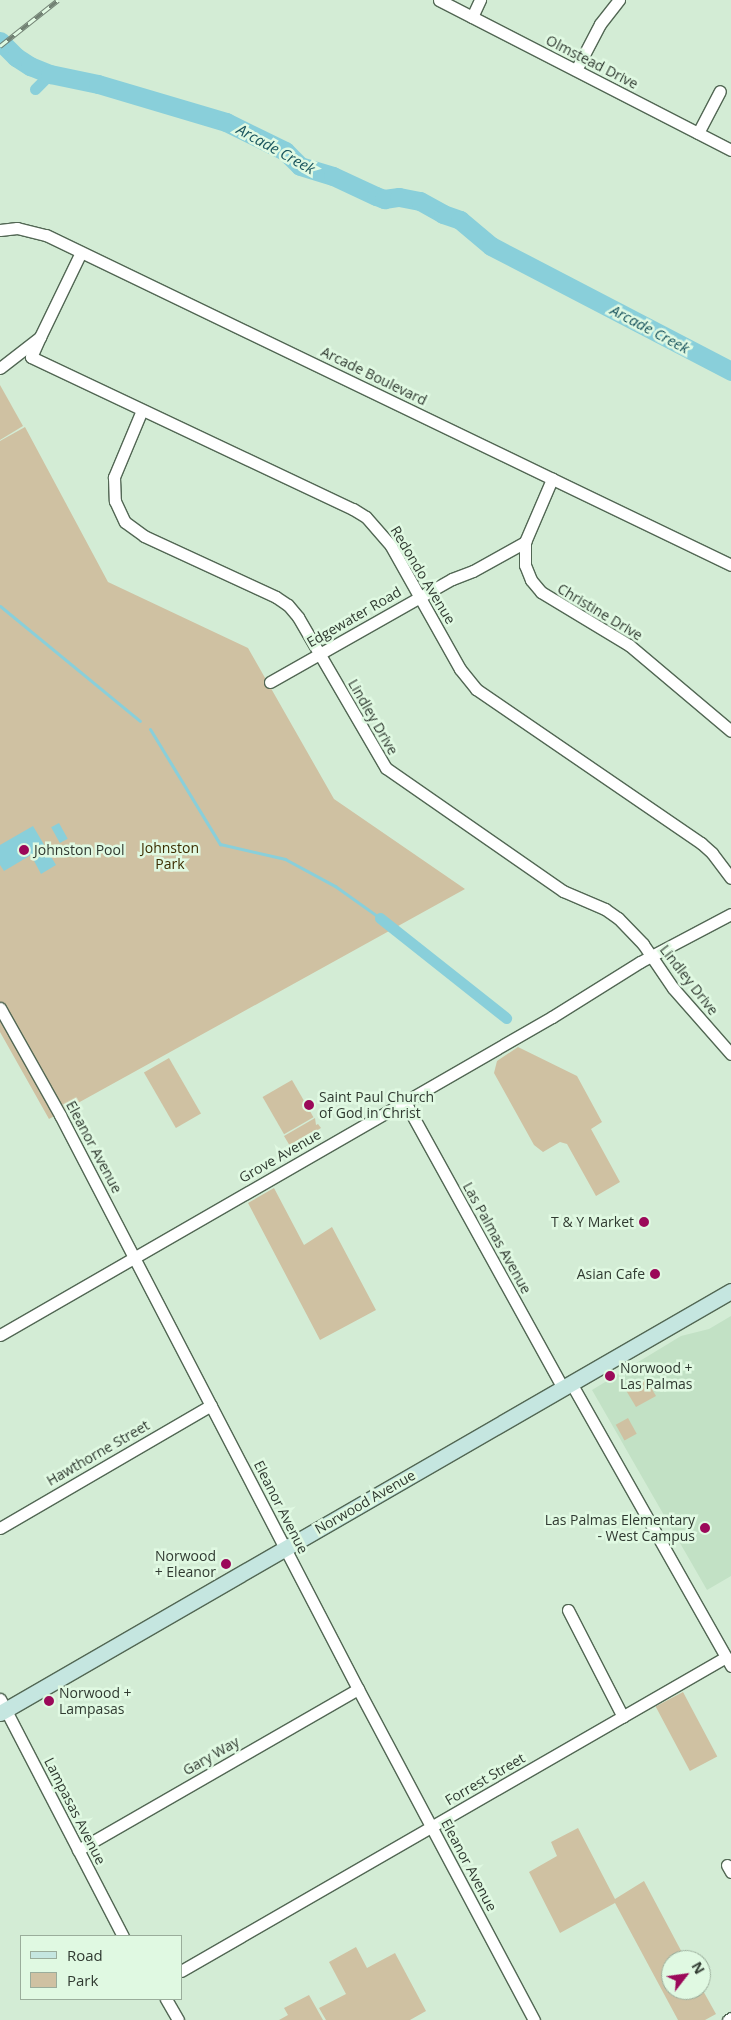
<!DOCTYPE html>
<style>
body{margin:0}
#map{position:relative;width:731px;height:2020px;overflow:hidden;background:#d3ecd5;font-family:"Open Sans",sans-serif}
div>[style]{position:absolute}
.built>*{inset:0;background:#c2e1c5}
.green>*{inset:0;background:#cfc1a2;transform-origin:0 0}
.water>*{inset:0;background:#89cfda;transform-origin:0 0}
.stream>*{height:3px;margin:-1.5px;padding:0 1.5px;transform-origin:1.5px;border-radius:1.5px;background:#89cfda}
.canal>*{height:11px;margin:-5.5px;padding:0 5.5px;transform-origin:5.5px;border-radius:5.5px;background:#89cfda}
.river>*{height:19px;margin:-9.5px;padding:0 9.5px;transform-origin:9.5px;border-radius:9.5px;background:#89cfda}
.roads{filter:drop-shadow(1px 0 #526754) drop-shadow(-1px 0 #526754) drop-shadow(0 1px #526754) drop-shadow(0 -1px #526754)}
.minor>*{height:11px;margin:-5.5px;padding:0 5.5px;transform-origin:5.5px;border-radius:5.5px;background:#fff}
.secondary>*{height:15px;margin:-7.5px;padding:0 7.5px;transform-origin:7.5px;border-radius:7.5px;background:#c5e6e0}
.rail>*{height:5px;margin-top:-2.5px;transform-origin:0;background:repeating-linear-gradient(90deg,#e0f9e2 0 9px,#718173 0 18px);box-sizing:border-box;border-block:1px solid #718173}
.dots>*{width:14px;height:14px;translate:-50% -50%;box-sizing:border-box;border:2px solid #e0f9e2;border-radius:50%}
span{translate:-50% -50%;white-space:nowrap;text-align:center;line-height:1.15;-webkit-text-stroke:5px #e0f9e2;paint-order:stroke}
.street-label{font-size:14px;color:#303a31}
.park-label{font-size:14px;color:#3c2d01}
.poi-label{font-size:14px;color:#303a31}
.left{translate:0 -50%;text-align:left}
.right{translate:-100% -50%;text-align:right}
.water-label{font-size:15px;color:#1a555e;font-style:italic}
.legend{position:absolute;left:20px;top:1935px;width:162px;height:65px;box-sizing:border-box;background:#e0f9e2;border:1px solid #9aad9b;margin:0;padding:6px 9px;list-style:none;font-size:15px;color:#303a31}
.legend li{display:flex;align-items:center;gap:10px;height:25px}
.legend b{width:25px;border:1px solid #9aad9b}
.north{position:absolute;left:661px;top:1950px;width:50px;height:50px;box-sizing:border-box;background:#e0f9e2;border:1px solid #9aad9b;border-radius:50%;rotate:60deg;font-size:14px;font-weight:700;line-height:20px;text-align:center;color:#303a31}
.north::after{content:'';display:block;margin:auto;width:18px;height:22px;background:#9b0959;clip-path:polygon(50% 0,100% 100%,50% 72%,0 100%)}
</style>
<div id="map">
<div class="built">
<i style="clip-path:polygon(731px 1316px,731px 1576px,707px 1590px,592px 1390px,681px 1336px,709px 1329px)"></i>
</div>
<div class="green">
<i style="clip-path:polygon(0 385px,23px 426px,0 440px)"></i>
<i style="clip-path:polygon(25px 427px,108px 582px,248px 648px,334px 799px,465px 889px,49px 1119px,0 1032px,0 441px)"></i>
<i style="clip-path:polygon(518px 1047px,577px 1076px,602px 1122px,591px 1129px,620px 1182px,596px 1196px,567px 1144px,560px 1142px,543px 1152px,534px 1145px,494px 1073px,497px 1061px)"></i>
<i style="left:169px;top:1058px;width:64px;height:29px;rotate:60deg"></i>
<i style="left:292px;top:1080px;width:43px;height:34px;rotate:60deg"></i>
<i style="clip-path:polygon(315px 1118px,316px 1125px,318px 1124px,321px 1128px,290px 1146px,284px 1136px)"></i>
<i style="clip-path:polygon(274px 1188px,304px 1245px,332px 1227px,376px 1310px,320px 1340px,248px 1203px)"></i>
<i style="clip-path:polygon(646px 1379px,656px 1396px,636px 1407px,624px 1387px)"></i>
<i style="left:628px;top:1418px;width:18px;height:14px;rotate:61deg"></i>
<i style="left:683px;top:1692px;width:73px;height:31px;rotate:62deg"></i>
<i style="clip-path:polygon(578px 1828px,615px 1899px,644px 1881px,686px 1960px,671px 1960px,671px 1990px,701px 1990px,701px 1987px,716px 2014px,705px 2020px,678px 2020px,615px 1903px,560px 1933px,529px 1872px,557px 1856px,551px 1842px)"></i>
<i style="clip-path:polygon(356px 1947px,367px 1968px,395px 1953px,426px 2011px,410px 2020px,326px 2020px,319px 2008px,346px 1994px,329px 1962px)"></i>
<i style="clip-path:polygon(309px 1995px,323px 2020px,279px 2020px,288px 2015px,284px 2008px)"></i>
</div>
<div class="water">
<i style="left:59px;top:823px;width:18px;height:9px;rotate:61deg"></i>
<i style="clip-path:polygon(33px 826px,56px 865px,41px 874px,31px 855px,4px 871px,0 865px,0 845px)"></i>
</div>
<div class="stream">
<i style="left:0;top:606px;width:181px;rotate:39.4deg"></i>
<i style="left:150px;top:729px;width:135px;rotate:58.7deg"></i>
<i style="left:220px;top:844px;width:67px;rotate:13deg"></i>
<i style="left:285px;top:859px;width:57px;rotate:28.4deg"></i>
<i style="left:335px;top:886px;width:55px;rotate:35.4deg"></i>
</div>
<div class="canal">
<i style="left:35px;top:89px;width:21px;rotate:-45deg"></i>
<i style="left:380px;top:918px;width:161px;rotate:38.4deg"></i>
</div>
<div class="river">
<i style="left:0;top:41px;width:23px;rotate:45deg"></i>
<i style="left:16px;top:57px;width:17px;rotate:33deg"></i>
<i style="left:30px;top:66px;width:22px;rotate:22deg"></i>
<i style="left:50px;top:74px;width:49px;rotate:11.8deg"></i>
<i style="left:98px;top:84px;width:134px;rotate:16.5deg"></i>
<i style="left:226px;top:122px;width:66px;rotate:26.2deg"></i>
<i style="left:285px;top:151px;width:21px;rotate:45deg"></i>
<i style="left:300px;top:166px;width:34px;rotate:17deg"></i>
<i style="left:333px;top:176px;width:47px;rotate:24.9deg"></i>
<i style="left:376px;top:196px;width:9px;rotate:21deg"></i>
<i style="left:384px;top:199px;width:15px;rotate:-8deg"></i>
<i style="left:399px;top:197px;width:21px;rotate:11deg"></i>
<i style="left:420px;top:201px;width:26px;rotate:29deg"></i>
<i style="left:443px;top:214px;width:18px;rotate:19deg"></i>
<i style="left:460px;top:220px;width:40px;rotate:40deg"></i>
<i style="left:491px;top:246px;width:271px;rotate:27.5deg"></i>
</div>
<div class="roads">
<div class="minor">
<i style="left:439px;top:0;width:328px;rotate:27.2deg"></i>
<i style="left:472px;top:17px;width:19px;rotate:-65deg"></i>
<i style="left:576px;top:70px;width:52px;rotate:-62.4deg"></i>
<i style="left:600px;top:24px;width:31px;rotate:-52deg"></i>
<i style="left:698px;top:133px;width:47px;rotate:-62.4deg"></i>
<i style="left:0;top:230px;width:17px;rotate:-7deg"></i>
<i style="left:17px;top:228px;width:30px;rotate:14deg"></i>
<i style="left:46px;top:235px;width:760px;rotate:25.72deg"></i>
<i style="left:40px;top:337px;width:22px;rotate:114deg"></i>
<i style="left:31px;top:357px;width:356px;rotate:25.3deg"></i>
<i style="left:353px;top:509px;width:15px;rotate:32deg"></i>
<i style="left:366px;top:517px;width:38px;rotate:49deg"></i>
<i style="left:391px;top:546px;width:141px;rotate:60.7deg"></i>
<i style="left:460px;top:669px;width:26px;rotate:51deg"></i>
<i style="left:476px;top:689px;width:273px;rotate:34.4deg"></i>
<i style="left:701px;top:843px;width:15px;rotate:42deg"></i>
<i style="left:712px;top:853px;width:31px;rotate:53deg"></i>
<i style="left:0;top:368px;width:51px;rotate:-37.8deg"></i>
<i style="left:40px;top:337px;width:94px;rotate:-64.2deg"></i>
<i style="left:142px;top:410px;width:73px;rotate:112.7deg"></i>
<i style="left:114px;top:477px;width:24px;rotate:88deg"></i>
<i style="left:115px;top:501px;width:23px;rotate:65deg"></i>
<i style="left:125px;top:522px;width:24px;rotate:36deg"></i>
<i style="left:144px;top:536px;width:145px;rotate:24.8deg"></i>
<i style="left:276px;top:597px;width:14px;rotate:34deg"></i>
<i style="left:288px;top:605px;width:16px;rotate:50deg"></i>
<i style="left:298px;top:617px;width:175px;rotate:59.8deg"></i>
<i style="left:386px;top:768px;width:216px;rotate:34.8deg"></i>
<i style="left:563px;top:891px;width:46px;rotate:23.2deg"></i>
<i style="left:605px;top:909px;width:16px;rotate:35deg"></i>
<i style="left:618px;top:918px;width:36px;rotate:46deg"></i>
<i style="left:643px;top:944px;width:53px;rotate:55.7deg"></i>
<i style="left:673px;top:988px;width:88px;rotate:48.7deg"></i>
<i style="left:525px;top:542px;width:23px;rotate:90deg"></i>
<i style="left:525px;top:565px;width:16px;rotate:68deg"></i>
<i style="left:531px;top:580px;width:16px;rotate:50deg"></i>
<i style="left:541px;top:592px;width:103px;rotate:31.1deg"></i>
<i style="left:629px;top:645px;width:133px;rotate:40.1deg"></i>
<i style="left:270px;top:682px;width:209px;rotate:-29.5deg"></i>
<i style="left:452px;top:579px;width:22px;rotate:-21deg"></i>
<i style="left:473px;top:571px;width:60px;rotate:-29.1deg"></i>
<i style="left:525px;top:542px;width:69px;rotate:-66.8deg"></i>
<i style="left:0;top:1008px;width:123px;rotate:60.7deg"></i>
<i style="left:60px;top:1115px;width:647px;rotate:62.56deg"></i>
<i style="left:358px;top:1689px;width:375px;rotate:62deg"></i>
<i style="left:405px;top:1102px;width:327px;rotate:61.1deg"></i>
<i style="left:0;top:1335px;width:637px;rotate:-29.95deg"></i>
<i style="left:552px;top:1017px;width:104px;rotate:-32deg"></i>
<i style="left:640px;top:962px;width:103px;rotate:-27.8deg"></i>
<i style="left:571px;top:1383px;width:325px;rotate:60.5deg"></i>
<i style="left:0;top:1528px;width:244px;rotate:-30.2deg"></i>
<i style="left:568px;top:1610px;width:120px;rotate:62.8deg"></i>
<i style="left:0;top:1699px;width:267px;rotate:62.6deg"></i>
<i style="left:78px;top:1850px;width:323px;rotate:-29.9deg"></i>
<i style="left:727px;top:1865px;width:8px;rotate:60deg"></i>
<i style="left:181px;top:1971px;width:629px;rotate:-29.95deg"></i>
<i style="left:166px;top:1999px;width:24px;rotate:60deg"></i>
<i style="left:728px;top:2020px;width:4px;rotate:-34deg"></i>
</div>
<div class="secondary">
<i style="left:0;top:1713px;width:844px;rotate:-30deg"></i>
</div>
</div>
<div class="rail">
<i style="left:0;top:46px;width:74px;rotate:-38.4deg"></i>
</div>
<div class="dots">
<i style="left:24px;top:850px;background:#9b0959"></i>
<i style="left:309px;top:1105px;background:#9b0959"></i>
<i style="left:644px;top:1222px;background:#9b0959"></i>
<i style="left:655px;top:1274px;background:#9b0959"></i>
<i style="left:610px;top:1376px;background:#9b0959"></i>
<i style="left:705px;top:1528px;background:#9b0959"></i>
<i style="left:226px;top:1564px;background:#9b0959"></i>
<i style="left:49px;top:1701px;background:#9b0959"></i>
</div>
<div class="street-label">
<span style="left:592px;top:62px;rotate:27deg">Olmstead Drive</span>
<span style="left:374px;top:376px;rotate:26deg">Arcade Boulevard</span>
<span style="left:423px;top:575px;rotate:59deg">Redondo Avenue</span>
<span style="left:600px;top:612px;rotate:31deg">Christine Drive</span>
<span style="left:354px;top:617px;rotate:-30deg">Edgewater Road</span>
<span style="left:373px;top:717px;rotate:60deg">Lindley Drive</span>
<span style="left:689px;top:980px;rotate:52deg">Lindley Drive</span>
<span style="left:94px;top:1147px;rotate:62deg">Eleanor Avenue</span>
<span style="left:280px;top:1156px;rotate:-30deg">Grove Avenue</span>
<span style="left:497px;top:1238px;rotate:61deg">Las Palmas Avenue</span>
<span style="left:98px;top:1453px;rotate:-30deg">Hawthorne Street</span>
<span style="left:365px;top:1502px;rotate:-30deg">Norwood Avenue</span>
<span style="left:281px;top:1507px;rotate:63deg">Eleanor Avenue</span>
<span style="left:211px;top:1756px;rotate:-30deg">Gary Way</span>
<span style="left:485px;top:1779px;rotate:-30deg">Forrest Street</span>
<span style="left:75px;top:1811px;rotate:63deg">Lampasas Avenue</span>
<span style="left:469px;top:1865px;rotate:62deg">Eleanor Avenue</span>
</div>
<div class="park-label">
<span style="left:170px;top:856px">Johnston<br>Park</span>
</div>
<div class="poi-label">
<span class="left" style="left:34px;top:850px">Johnston Pool</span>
<span class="left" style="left:319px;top:1105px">Saint Paul Church<br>of God in Christ</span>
<span class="right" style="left:634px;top:1222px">T &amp; Y Market</span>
<span class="right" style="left:645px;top:1274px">Asian Cafe</span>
<span class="left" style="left:620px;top:1376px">Norwood +<br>Las Palmas</span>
<span class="right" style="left:695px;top:1528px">Las Palmas Elementary<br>- West Campus</span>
<span class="right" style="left:216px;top:1564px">Norwood<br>+ Eleanor</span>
<span class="left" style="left:59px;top:1701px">Norwood +<br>Lampasas</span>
</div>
<div class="water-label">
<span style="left:276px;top:149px;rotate:29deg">Arcade Creek</span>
<span style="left:650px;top:329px;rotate:28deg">Arcade Creek</span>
</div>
<ul class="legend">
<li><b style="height:6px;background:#c5e6e0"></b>Road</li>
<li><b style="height:14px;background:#cfc1a2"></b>Park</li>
</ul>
<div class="north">N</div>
</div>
